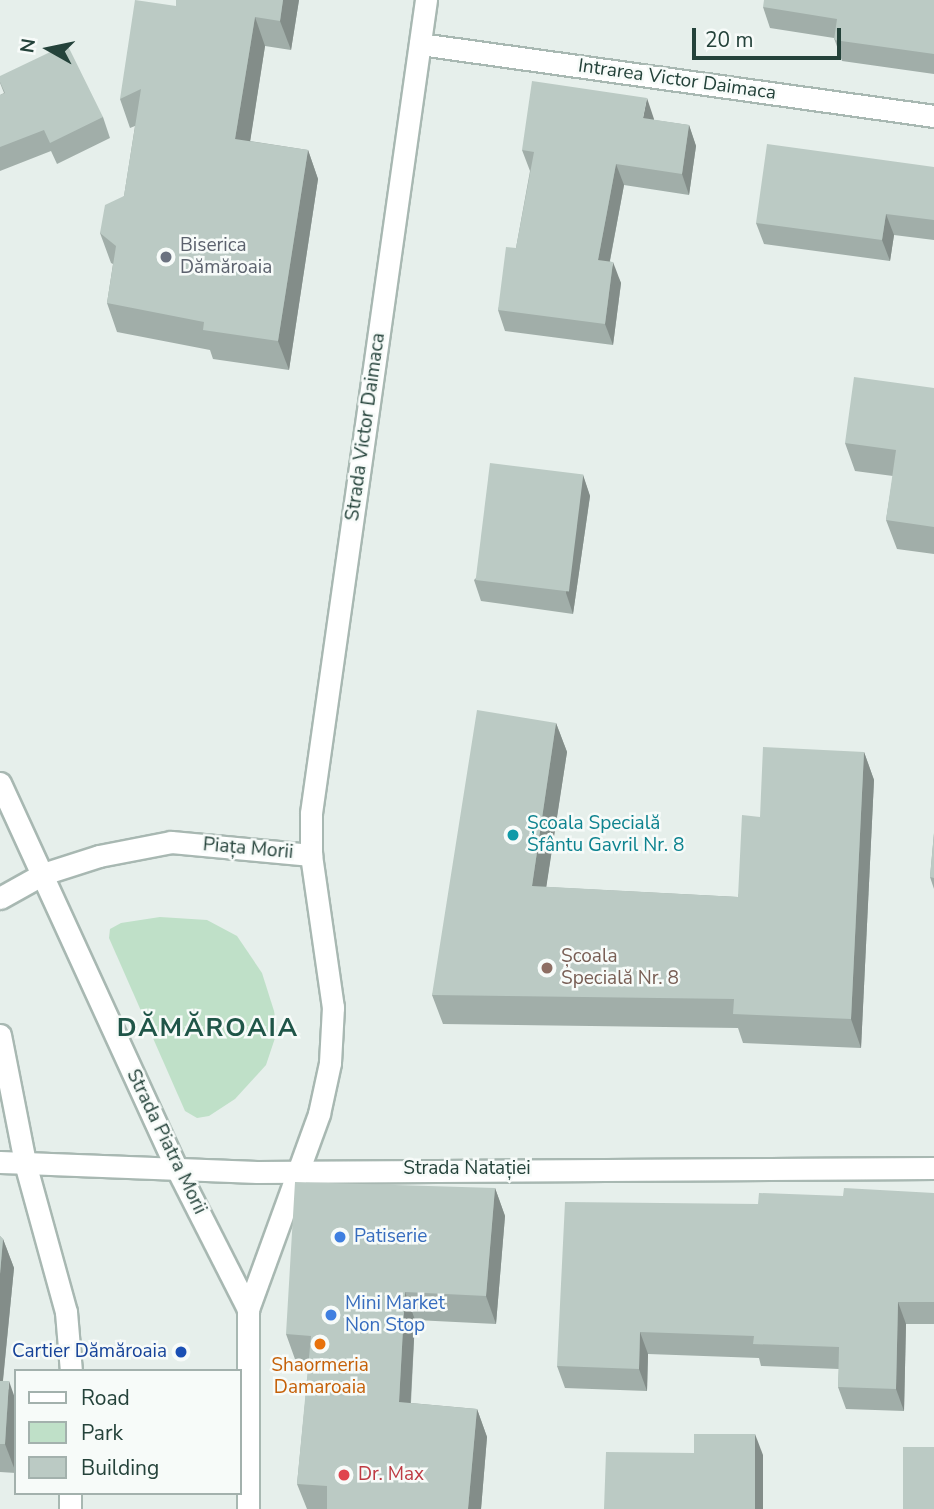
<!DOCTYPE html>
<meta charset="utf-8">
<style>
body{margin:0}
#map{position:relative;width:934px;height:1509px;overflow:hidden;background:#e6efeb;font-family:"Nunito Sans",sans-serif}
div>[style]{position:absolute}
.green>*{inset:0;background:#bfe0c8}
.roads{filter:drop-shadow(2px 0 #a8b8b2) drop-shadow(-2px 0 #a8b8b2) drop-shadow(0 2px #a8b8b2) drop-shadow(0 -2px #a8b8b2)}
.minor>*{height:21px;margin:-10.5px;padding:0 10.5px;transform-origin:10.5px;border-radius:10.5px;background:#fff}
.tertiary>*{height:21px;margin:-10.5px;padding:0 10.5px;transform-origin:10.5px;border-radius:10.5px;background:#fff}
.wall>*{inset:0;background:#a1aea9}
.shaded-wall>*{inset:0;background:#838d89}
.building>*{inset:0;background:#bbcac4;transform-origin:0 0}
.dots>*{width:19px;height:19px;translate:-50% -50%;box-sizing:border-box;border:4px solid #f7fbf9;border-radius:50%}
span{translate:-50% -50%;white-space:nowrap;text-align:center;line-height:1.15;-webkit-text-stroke:5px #f7fbf9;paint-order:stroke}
.street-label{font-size:19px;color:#24423a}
.worship-label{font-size:19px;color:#5b616d}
.left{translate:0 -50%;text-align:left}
.culture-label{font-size:19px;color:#0d838f}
.education-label{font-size:19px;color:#785e54}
.shop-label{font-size:19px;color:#366cbe}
.transit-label{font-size:19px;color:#164399}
.right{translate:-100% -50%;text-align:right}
.food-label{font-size:19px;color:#c56008}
.health-label{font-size:19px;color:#be3a42}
.district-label{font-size:26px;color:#1f5548;font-weight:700;letter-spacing:2px}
.legend{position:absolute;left:14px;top:1369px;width:228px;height:126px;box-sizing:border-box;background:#f7fbf9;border:2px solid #a3b1ad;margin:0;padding:9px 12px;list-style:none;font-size:21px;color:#24423a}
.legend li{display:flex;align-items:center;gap:14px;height:35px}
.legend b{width:35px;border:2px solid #a3b1ad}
.north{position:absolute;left:14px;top:14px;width:70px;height:70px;-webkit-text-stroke:5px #f7fbf9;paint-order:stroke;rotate:279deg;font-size:19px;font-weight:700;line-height:28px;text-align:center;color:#24423a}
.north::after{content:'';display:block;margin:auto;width:24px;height:32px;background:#24423a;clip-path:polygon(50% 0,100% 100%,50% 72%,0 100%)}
.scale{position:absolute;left:692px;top:28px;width:149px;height:32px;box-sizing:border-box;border:4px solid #24423a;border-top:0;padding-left:9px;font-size:21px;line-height:24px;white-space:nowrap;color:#24423a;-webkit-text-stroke:5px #f7fbf9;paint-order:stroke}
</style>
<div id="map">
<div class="green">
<i style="clip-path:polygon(160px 917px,207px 920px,237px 936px,262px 973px,274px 1011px,277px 1032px,266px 1065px,235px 1099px,209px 1116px,197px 1118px,185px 1111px,109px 938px,110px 929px,121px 923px)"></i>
</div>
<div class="roads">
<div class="minor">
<i style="left:420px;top:44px;width:519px;rotate:7.97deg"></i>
<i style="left:311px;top:855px;width:42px;rotate:-90deg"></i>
<i style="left:311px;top:813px;width:821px;rotate:-81.95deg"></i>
<i style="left:0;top:898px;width:49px;rotate:-29.2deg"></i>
<i style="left:0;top:1162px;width:25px;rotate:2deg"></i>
</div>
<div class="tertiary">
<i style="left:0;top:783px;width:427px;rotate:65.4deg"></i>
<i style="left:178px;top:1171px;width:155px;rotate:63.1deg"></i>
<i style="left:43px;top:874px;width:59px;rotate:-17.8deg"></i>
<i style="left:99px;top:856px;width:73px;rotate:-11deg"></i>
<i style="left:171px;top:842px;width:141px;rotate:5.3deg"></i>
<i style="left:311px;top:855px;width:154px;rotate:81.8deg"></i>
<i style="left:333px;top:1007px;width:56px;rotate:93.1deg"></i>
<i style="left:330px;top:1063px;width:52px;rotate:102.2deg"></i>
<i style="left:319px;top:1114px;width:208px;rotate:110deg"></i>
<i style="left:248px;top:1309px;width:200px;rotate:90deg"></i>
<i style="left:0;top:1035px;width:130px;rotate:78.9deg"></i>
<i style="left:25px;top:1163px;width:155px;rotate:74.6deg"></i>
<i style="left:66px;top:1312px;width:59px;rotate:85.2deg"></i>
<i style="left:25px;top:1163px;width:232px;rotate:2.2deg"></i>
<i style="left:257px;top:1172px;width:677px;rotate:-0.34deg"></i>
<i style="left:70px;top:1509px;width:16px;rotate:-90deg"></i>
</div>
</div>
<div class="wall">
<i style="clip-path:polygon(176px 0,299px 0,291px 50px,265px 46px,250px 141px,308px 150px,318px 179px,289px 370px,213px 359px,210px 350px,117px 332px,107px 303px,113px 264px,111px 263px,100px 233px,124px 196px,135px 126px,130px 128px,120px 99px,176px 6px)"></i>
<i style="clip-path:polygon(934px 0,934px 74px,842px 61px,834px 38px,770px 28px,763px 7px)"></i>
<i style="clip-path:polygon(0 76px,103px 117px,110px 138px,57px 164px,51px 151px,0 171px,0 95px,4px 93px,0 83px)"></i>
<i style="clip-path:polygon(654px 120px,689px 125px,696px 146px,689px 195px,624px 185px,610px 261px,621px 283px,613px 345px,505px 331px,498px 310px,516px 248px,530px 171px,522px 150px)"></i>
<i style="clip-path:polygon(934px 167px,934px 240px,894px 235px,890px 261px,764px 244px,756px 223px)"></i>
<i style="clip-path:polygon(934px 388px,934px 554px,897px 549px,886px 520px,893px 476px,855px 471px,845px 443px)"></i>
<i style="clip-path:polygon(583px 475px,590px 496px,573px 614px,481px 601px,474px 580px)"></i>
<i style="clip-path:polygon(556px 723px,567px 752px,546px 887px,738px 897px,760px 817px,864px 752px,874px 780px,861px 1048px,743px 1043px,738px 1028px,443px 1024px,432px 995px)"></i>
<i style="clip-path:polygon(934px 833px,934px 889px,930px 877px)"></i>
<i style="clip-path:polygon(495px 1188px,505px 1216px,496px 1324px,415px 1320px,411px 1403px,477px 1409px,487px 1437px,481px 1509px,307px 1509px,297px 1484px,309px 1363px,296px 1362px,286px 1334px)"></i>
<i style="clip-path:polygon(934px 1193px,934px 1324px,906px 1324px,904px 1411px,846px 1409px,838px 1387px,839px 1369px,761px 1366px,759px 1358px,648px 1354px,647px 1391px,565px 1388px,557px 1366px,758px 1204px,843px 1196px)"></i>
<i style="clip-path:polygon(0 1236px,3px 1239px,14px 1268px,3px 1381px,16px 1401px,16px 1473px,0 1472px)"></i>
</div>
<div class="shaded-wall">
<i style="clip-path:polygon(283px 0,299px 0,291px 50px,280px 21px)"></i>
<i style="clip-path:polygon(255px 17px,265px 46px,246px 168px,235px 139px)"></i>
<i style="clip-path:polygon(647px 98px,654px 119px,651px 139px,643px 118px)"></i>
<i style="clip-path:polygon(689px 125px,696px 146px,689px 195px,682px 174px)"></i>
<i style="clip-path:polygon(308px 150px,318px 179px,289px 370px,278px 341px)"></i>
<i style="clip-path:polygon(616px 164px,624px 185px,606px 281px,598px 260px)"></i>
<i style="clip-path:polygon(886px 214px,894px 235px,890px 261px,882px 240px)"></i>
<i style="clip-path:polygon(613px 262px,621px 283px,613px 345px,605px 324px)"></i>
<i style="clip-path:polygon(583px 475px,590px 496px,573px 614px,566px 593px)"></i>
<i style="clip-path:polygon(556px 723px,567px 752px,542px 915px,532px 886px)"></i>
<i style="clip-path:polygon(864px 752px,874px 780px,861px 1048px,851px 1019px)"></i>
<i style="clip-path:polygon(495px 1188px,505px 1216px,496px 1324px,486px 1296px)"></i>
<i style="clip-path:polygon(3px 1239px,14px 1268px,0 1409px,0 1274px)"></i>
<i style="clip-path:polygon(405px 1292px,415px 1320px,409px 1430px,399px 1402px)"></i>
<i style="clip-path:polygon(898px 1302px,906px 1324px,904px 1411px,896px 1389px)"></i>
<i style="clip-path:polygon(640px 1332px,648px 1354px,647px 1391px,639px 1369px)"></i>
<i style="clip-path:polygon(9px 1381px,16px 1401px,16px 1473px,5px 1444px)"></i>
<i style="clip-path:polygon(477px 1409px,487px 1437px,481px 1509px,468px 1509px)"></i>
<i style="clip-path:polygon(755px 1434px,763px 1455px,763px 1509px,755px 1509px)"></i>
</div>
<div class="building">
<i style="clip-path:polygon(135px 0,176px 6px,176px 0,283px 0,280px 21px,255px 17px,235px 139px,308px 150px,278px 341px,203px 330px,204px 322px,107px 303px,116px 246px,100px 233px,105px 205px,124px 196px,141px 89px,120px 99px)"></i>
<i style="clip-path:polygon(764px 0,934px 0,934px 54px,834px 40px,837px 19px,763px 7px)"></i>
<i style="clip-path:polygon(67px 44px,103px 117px,50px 143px,44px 130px,0 147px,0 95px,5px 93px,0 82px,0 76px)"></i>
<i style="clip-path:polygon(532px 81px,647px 98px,643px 118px,689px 125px,682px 174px,616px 164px,598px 260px,613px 262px,605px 324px,498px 310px,506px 247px,516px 248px,534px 152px,522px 150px)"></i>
<i style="clip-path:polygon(767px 144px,934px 167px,934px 220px,886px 214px,882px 240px,756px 223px)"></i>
<i style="clip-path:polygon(854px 377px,934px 388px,934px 527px,886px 520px,896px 450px,845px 443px)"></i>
<i style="left:490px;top:463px;width:94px;height:118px;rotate:7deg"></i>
<i style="clip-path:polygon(477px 710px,556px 723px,532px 886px,738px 897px,742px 815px,760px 817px,763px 747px,864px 752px,851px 1019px,733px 1014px,734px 999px,432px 995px)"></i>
<i style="clip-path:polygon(934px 833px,934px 878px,930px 877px)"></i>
<i style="clip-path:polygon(295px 1182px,495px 1188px,486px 1296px,405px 1292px,399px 1402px,477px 1409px,468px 1509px,327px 1509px,327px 1486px,297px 1484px,311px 1336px,286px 1334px)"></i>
<i style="clip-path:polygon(844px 1188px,934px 1193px,934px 1302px,898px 1302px,896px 1389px,838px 1387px,839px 1347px,753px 1344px,754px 1336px,640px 1332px,639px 1369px,557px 1366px,565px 1202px,758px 1204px,759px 1193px,843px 1196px)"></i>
<i style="clip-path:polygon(0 1236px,3px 1239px,0 1274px)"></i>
<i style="clip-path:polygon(0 1381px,9px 1381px,5px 1444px,0 1444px)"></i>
<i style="clip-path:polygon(694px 1434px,755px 1434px,755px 1509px,604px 1509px,606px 1452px,694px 1453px)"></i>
<i style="left:903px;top:1447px;width:31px;height:62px"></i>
</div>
<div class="dots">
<i style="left:166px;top:257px;background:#6b7280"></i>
<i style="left:513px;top:835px;background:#0f9aa8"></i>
<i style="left:547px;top:968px;background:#8d6e63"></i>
<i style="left:340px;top:1237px;background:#3f7fe0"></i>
<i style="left:331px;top:1315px;background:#3f7fe0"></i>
<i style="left:320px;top:1344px;background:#e8710a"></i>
<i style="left:181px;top:1352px;background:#1a4fb4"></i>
<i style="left:344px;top:1475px;background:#e0444e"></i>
</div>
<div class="street-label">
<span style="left:677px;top:80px;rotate:8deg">Intrarea Victor Daimaca</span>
<span style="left:366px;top:427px;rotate:-82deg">Strada Victor Daimaca</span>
<span style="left:248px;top:849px;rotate:5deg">Piața Morii</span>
<span style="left:166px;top:1142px;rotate:64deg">Strada Piatra Morii</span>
<span style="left:467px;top:1169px">Strada Natației</span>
</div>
<div class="worship-label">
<span class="left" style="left:180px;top:257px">Biserica<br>Dămăroaia</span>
</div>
<div class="culture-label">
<span class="left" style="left:527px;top:835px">Școala Specială<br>Sfântu Gavril Nr. 8</span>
</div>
<div class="education-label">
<span class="left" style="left:561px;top:968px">Școala<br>Specială Nr. 8</span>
</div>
<div class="shop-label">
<span class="left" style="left:354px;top:1237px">Patiserie</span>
<span class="left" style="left:345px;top:1315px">Mini Market<br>Non Stop</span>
</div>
<div class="transit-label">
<span class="right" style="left:167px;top:1352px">Cartier Dămăroaia</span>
</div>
<div class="food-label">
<span style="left:320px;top:1377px">Shaormeria<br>Damaroaia</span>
</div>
<div class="health-label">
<span class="left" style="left:358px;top:1475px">Dr. Max</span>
</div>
<div class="district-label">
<span style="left:208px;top:1028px">DĂMĂROAIA</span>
</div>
<ul class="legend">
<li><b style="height:9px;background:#fff"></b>Road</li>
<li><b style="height:19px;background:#bfe0c8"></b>Park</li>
<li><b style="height:19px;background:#bbcac4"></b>Building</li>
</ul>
<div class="north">N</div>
<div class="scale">20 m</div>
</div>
